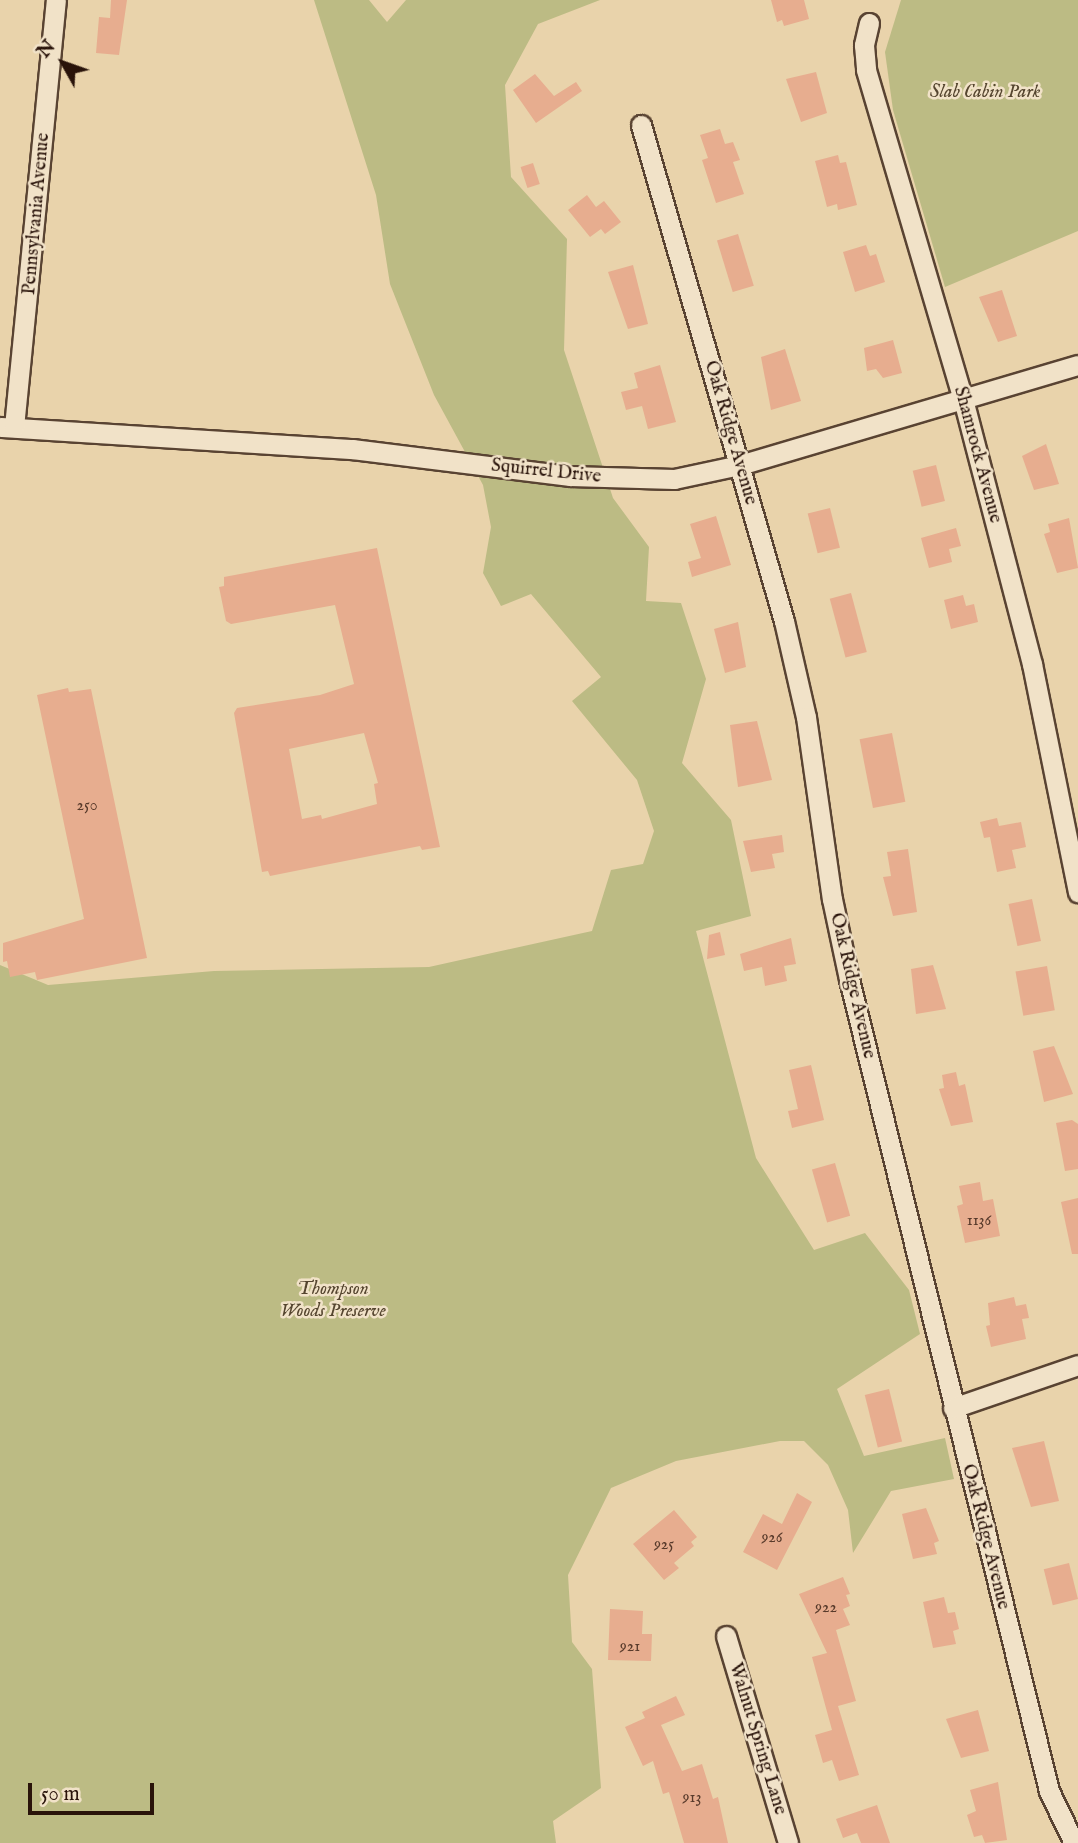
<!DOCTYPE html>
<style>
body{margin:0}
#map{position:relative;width:1078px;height:1843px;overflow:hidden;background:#e9d3ab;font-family:"IM FELL English",serif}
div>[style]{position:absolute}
.green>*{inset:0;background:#bcbb84}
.building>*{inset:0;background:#e7ad8f;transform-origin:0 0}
.roads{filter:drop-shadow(2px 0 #594332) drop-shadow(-2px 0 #594332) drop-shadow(0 2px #594332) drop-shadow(0 -2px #594332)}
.minor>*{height:19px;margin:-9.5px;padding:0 9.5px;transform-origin:9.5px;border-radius:9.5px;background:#f1e2c8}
span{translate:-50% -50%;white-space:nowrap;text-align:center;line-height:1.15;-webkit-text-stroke:5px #f1e2c8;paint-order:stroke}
.number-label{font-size:16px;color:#583a2b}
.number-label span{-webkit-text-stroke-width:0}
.park-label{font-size:19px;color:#55452f;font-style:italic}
.street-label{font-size:19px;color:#29130a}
.north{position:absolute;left:28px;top:28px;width:70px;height:70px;-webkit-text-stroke:5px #f1e2c8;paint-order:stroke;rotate:310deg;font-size:19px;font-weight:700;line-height:28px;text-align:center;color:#29130a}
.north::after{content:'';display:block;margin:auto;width:24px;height:32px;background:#29130a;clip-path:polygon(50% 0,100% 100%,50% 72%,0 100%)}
.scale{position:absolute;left:28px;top:1783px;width:126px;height:32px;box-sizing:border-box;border:4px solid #29130a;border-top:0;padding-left:9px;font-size:21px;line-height:24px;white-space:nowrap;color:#29130a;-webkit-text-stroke:5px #f1e2c8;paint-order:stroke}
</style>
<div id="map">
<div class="green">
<i style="clip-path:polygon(314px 0,369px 0,387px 22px,406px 0,600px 0,538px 24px,505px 85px,511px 177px,567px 239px,564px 350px,613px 498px,649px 547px,646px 601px,681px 603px,706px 679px,682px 763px,731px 820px,751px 916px,696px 931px,756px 1158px,814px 1250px,865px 1233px,909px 1290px,920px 1334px,837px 1389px,864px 1456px,945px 1438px,954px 1479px,891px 1491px,853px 1553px,848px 1510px,828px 1465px,804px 1441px,780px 1441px,676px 1461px,611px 1488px,568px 1575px,572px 1642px,592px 1669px,601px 1788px,553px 1821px,556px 1843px,0 1843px,0 965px,48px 985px,214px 971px,429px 967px,592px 931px,611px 870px,643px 864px,654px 831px,637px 780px,572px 701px,601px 677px,531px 594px,501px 606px,483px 573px,491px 527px,483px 485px,434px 395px,390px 284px,376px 195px)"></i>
<i style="clip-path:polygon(901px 0,1078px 0,1078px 231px,945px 287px,893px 110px,885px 52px)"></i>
</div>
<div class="building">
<i style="clip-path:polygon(111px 0,127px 0,119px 55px,96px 53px,99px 17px,110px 18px)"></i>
<i style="clip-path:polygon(771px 0,804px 0,809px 19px,784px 26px,782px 20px,777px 22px)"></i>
<i style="clip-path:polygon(816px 72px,827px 113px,801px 122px,786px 79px)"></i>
<i style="clip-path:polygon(535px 74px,554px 96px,576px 82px,582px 91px,536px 123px,513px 90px)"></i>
<i style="clip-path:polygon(720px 129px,725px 144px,733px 142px,740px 160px,733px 162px,744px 194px,716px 203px,702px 160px,708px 158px,700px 135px)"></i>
<i style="clip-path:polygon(838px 155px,840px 163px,846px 162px,857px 205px,838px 210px,837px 204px,827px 207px,815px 161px)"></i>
<i style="left:533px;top:163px;width:22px;height:13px;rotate:72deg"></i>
<i style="clip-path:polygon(587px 195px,596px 207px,604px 201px,621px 222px,605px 234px,601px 229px,590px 237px,568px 210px)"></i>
<i style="left:738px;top:234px;width:54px;height:22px;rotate:73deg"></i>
<i style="clip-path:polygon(866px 245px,870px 256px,876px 254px,885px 282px,855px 292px,843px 252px)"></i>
<i style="clip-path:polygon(633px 265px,648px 324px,628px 329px,608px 272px)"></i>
<i style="clip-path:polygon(1002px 290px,1017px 336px,998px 342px,979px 297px)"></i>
<i style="clip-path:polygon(893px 340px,902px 373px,883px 378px,876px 369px,867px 371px,864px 348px)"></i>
<i style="clip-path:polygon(785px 349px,801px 401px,771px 410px,761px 357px)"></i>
<i style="clip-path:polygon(660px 365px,676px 422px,648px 429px,642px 406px,626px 410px,621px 392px,638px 388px,634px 373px)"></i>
<i style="clip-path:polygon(1046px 444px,1059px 484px,1034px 490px,1022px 456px)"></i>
<i style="left:936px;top:465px;width:37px;height:24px;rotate:76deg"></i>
<i style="left:830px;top:508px;width:41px;height:23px;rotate:76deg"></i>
<i style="clip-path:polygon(716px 516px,731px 565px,692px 577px,688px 562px,701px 558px,690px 524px)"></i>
<i style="clip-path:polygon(1069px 518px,1078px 568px,1057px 573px,1044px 534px,1050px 532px,1048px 524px)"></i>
<i style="clip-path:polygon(956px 528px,961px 546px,949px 549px,952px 562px,929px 568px,921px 538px)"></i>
<i style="clip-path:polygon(evenodd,377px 548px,440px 847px,422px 850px,420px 846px,270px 876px,268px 871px,262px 872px,234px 713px,237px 708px,320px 695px,354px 684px,335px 605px,231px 624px,226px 621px,219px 587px,224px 586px,224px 577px,377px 548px,364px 733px,378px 783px,374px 784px,377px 804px,322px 819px,321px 815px,302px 819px,289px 749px,364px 733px)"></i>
<i style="left:851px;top:593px;width:61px;height:22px;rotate:75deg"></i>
<i style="clip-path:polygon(963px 595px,966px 606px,974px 604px,978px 622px,951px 629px,944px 600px)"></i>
<i style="clip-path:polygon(738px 622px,746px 667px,725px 673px,714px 629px)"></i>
<i style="clip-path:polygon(68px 688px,69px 692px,91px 689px,147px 958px,37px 980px,35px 972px,10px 977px,7px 961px,3px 962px,3px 943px,84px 919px,37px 695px)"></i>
<i style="clip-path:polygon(757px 721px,772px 780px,738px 787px,730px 725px)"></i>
<i style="left:892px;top:733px;width:70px;height:33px;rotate:79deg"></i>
<i style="clip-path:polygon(997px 818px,999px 826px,1021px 822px,1026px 847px,1012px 850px,1016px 868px,997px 872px,990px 837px,984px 838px,980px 822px)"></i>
<i style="clip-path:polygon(782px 835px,784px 852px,772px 854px,775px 868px,751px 872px,743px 841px)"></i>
<i style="clip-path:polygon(908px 849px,917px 912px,893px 916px,883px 877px,891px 876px,887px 852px)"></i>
<i style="left:1032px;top:899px;width:43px;height:24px;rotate:78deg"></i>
<i style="clip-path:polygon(720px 932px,725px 955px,707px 959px,709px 935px)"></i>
<i style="clip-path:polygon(791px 938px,796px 964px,784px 966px,787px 981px,765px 986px,762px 967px,744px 971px,740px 954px)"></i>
<i style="clip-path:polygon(933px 965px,946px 1009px,916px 1014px,911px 969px)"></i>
<i style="left:1047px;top:966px;width:45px;height:32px;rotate:80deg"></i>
<i style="clip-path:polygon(1054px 1046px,1073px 1094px,1044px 1102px,1033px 1051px)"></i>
<i style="clip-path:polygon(811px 1065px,824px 1120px,792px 1128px,788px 1111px,798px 1109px,789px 1070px)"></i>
<i style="clip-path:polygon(956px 1072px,959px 1086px,965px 1084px,973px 1122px,951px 1126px,939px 1089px,944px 1088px,942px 1075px)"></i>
<i style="clip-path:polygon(1072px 1120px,1078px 1124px,1078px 1169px,1065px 1171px,1056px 1123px)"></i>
<i style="left:835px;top:1163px;width:55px;height:24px;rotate:74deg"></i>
<i style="clip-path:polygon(980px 1182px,983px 1201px,993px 1199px,1000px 1236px,965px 1243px,957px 1206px,963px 1204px,959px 1186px)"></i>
<i style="clip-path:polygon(1078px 1198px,1078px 1254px,1072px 1254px,1061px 1202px)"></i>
<i style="clip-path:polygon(1014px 1297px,1016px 1306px,1026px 1304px,1029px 1318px,1022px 1319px,1026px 1339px,991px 1347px,986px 1326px,990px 1325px,988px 1303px)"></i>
<i style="left:889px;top:1389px;width:54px;height:25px;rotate:76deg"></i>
<i style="clip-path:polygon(1044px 1441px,1059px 1501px,1031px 1507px,1012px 1448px)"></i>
<i style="clip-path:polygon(797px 1493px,812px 1502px,777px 1570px,743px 1552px,763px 1514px,782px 1524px)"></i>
<i style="clip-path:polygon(926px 1508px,939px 1541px,934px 1543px,937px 1554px,913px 1559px,902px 1514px)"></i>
<i style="clip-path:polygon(674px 1510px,697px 1537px,691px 1542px,694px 1546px,674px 1563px,679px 1568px,664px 1580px,633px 1544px)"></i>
<i style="left:1069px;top:1563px;width:37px;height:26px;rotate:76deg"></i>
<i style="clip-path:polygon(843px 1577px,850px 1594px,846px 1595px,850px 1606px,843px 1609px,850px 1625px,836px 1630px,856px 1701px,838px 1706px,859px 1775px,839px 1781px,832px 1760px,823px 1763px,815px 1735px,832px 1730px,812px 1657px,827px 1653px,799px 1594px)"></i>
<i style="clip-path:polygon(944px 1597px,948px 1613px,955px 1612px,959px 1629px,953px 1631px,956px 1644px,933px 1648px,923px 1602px)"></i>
<i style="clip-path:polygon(610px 1609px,643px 1611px,642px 1634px,652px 1634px,651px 1661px,608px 1660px)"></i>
<i style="clip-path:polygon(676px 1696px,685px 1715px,661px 1725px,682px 1771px,702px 1764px,713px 1799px,718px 1797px,728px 1843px,684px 1843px,669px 1792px,663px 1794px,653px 1761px,643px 1766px,625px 1727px,645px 1718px,642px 1712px)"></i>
<i style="clip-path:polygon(978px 1710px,989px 1751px,961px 1758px,946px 1719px)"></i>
<i style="clip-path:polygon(998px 1782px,1007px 1840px,985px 1843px,982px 1835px,974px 1837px,967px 1815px,976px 1811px,970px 1790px)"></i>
<i style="clip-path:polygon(877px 1805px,890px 1843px,861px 1843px,857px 1833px,843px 1838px,836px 1819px)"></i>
</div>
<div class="roads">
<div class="minor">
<i style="left:869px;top:23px;width:23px;rotate:103deg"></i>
<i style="left:864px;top:45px;width:25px;rotate:85deg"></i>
<i style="left:866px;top:70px;width:343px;rotate:73.6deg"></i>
<i style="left:963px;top:399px;width:274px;rotate:75.4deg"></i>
<i style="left:1032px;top:664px;width:233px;rotate:78.6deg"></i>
<i style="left:641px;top:125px;width:516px;rotate:73.92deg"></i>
<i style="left:784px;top:621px;width:98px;rotate:77.1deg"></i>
<i style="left:806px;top:717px;width:184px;rotate:81.9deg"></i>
<i style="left:832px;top:899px;width:82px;rotate:78deg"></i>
<i style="left:849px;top:979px;width:836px;rotate:76.16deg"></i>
<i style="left:1049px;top:1791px;width:58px;rotate:64.3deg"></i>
<i style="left:0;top:427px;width:353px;rotate:3.6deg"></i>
<i style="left:352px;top:449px;width:220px;rotate:7.1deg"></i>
<i style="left:570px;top:476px;width:104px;rotate:1.7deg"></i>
<i style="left:674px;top:479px;width:67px;rotate:-12deg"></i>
<i style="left:740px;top:465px;width:352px;rotate:-16.5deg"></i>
<i style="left:14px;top:427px;width:429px;rotate:-84.4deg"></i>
<i style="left:953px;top:1408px;width:132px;rotate:-19deg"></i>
<i style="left:726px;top:1636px;width:216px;rotate:73.3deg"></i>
</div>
</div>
<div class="number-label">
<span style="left:87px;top:806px">250</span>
<span style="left:979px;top:1221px">1136</span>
<span style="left:772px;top:1538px">926</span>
<span style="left:664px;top:1545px">925</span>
<span style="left:826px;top:1608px">922</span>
<span style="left:630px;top:1647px">921</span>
<span style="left:692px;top:1798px">913</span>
</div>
<div class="park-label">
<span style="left:985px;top:93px">Slab Cabin Park</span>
<span style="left:333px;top:1301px">Thompson<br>Woods Preserve</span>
</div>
<div class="street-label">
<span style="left:37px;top:214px;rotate:-85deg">Pennsylvania Avenue</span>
<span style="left:730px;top:433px;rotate:74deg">Oak Ridge Avenue</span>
<span style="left:977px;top:455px;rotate:75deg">Shamrock Avenue</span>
<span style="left:546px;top:472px;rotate:6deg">Squirrel Drive</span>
<span style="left:852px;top:986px;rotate:77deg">Oak Ridge Avenue</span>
<span style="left:985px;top:1537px;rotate:76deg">Oak Ridge Avenue</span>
<span style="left:757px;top:1739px;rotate:73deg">Walnut Spring Lane</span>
</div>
<div class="north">N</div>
<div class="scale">50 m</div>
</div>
